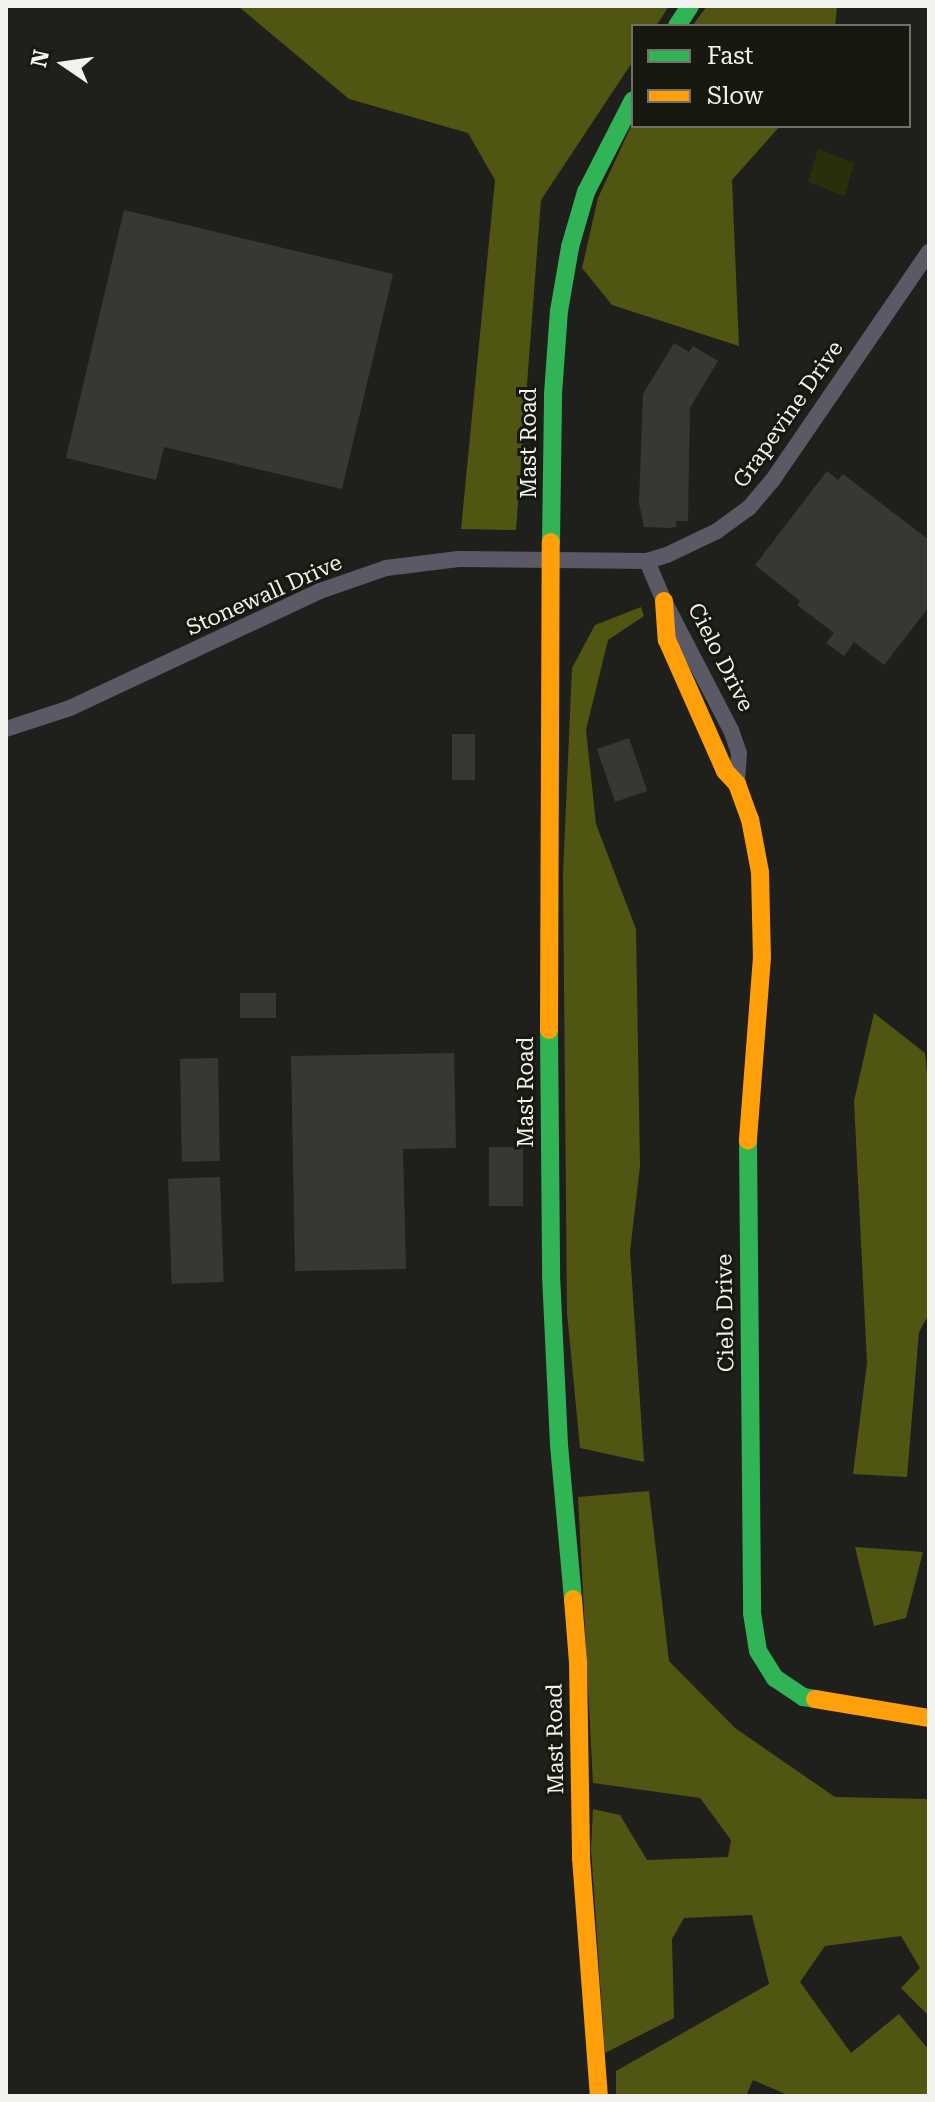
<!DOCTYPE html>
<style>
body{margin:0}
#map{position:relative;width:935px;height:2102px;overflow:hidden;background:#1f1f1b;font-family:"Roboto Serif",serif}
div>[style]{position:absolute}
.green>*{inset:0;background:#2b2e0b}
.forest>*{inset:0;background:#515512}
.building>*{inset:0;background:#373733;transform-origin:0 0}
.street>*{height:16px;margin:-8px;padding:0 8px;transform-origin:8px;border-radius:8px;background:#5a5966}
.fast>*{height:18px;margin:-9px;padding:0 9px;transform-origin:9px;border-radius:9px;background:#30b455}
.slow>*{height:18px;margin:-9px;padding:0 9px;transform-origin:9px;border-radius:9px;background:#ff9f0a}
span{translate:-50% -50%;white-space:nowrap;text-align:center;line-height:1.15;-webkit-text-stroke:6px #171810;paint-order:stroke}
.street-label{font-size:22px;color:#f2f3ed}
.frame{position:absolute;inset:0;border:8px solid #f2f3ed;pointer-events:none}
.legend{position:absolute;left:631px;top:24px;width:280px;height:104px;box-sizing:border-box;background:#171810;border:2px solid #6f7068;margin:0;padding:10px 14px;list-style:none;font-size:24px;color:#f2f3ed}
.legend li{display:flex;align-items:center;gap:16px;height:40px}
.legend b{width:40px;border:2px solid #6f7068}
.north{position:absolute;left:24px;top:24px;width:80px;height:80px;-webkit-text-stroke:6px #171810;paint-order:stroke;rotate:283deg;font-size:22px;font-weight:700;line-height:32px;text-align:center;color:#f2f3ed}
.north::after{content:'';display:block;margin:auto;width:28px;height:36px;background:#f2f3ed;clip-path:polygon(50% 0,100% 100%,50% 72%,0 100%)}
</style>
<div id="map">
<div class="green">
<i style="clip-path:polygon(818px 149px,854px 163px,845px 196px,808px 182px)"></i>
</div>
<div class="forest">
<i style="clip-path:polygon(238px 6px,669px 6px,656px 26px,633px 26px,633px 61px,541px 200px,516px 530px,461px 529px,495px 180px,468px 133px,349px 99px)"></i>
<i style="clip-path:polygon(707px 6px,837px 6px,837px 7px,835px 26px,692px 26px)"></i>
<i style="clip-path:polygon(633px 122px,633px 126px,780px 126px,732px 180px,739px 346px,612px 305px,582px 268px,598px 198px)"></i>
<i style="clip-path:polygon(641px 607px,644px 616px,608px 640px,586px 730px,596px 824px,636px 929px,640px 1166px,630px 1252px,644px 1462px,580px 1448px,567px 1313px,563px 874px,572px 668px,595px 625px)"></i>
<i style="clip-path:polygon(874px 1013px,925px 1053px,929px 1096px,929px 1314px,919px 1332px,907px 1477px,853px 1474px,867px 1363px,854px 1101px)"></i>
<i style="clip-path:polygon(649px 1491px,669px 1661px,735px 1728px,835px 1797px,929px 1799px,929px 2016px,901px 1988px,920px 1968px,901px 1936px,825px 1946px,800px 1982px,851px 2053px,899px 2014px,929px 2050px,927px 2096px,790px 2096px,753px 2080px,746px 2096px,616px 2096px,616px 2071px,769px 1984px,752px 1915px,684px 1918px,672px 1939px,674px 2018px,605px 2053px,591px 1849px,593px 1809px,620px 1815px,647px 1860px,728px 1857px,731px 1840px,700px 1798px,593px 1783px,578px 1497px)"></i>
<i style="clip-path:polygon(855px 1547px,923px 1552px,906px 1618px,874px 1626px)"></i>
</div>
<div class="building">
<i style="clip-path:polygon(124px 210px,393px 274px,342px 489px,164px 447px,156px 480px,66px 458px)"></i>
<i style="clip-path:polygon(674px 343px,689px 352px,693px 346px,718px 361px,690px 408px,688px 521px,676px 521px,676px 527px,670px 528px,644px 527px,639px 503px,643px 394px)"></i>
<i style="clip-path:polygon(827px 471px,838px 480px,843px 474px,929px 540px,929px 607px,884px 665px,854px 642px,844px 656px,826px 643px,834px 633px,797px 605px,800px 601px,755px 565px)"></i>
<i style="left:452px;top:734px;width:23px;height:46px"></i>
<i style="left:629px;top:738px;width:56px;height:34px;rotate:71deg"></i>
<i style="left:276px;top:993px;width:25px;height:36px;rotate:90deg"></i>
<i style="clip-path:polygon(454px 1053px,456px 1148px,403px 1149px,406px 1269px,295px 1271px,291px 1056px)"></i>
<i style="left:218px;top:1058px;width:103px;height:38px;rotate:89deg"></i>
<i style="left:523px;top:1147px;width:59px;height:34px;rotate:90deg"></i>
<i style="left:220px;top:1177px;width:105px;height:52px;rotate:88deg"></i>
</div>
<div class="street">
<i style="left:647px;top:561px;width:43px;rotate:67deg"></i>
<i style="left:664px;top:601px;width:145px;rotate:62.6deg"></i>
<i style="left:731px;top:730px;width:24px;rotate:71deg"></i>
<i style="left:739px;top:753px;width:31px;rotate:94deg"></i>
<i style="left:6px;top:729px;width:67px;rotate:-18.2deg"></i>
<i style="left:70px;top:708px;width:276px;rotate:-25.1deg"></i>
<i style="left:320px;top:591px;width:70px;rotate:-19.2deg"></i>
<i style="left:386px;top:568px;width:73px;rotate:-7.1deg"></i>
<i style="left:458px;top:559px;width:189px;rotate:0.6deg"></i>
<i style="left:647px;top:561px;width:21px;rotate:-17deg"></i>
<i style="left:667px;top:555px;width:55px;rotate:-25.6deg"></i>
<i style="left:717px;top:531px;width:39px;rotate:-36deg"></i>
<i style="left:749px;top:508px;width:35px;rotate:-50deg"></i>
<i style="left:772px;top:481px;width:278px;rotate:-55.6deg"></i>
</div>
<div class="fast">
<i style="left:677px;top:26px;width:24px;rotate:-57deg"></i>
<i style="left:551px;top:542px;width:148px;rotate:-89.2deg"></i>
<i style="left:553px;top:394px;width:83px;rotate:-85.9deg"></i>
<i style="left:559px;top:311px;width:65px;rotate:-80.2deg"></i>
<i style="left:570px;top:247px;width:57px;rotate:-73.8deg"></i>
<i style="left:586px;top:192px;width:103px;rotate:-62.9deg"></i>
<i style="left:549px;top:1030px;width:245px;rotate:89.5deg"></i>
<i style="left:551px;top:1275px;width:170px;rotate:87.3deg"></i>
<i style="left:559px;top:1445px;width:155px;rotate:84.8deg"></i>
<i style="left:748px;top:1140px;width:473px;rotate:89.5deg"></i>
<i style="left:752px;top:1613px;width:38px;rotate:81deg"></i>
<i style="left:758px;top:1651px;width:32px;rotate:58deg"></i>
<i style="left:775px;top:1678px;width:34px;rotate:34deg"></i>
<i style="left:803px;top:1697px;width:12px;rotate:9deg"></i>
</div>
<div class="slow">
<i style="left:664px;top:601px;width:39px;rotate:86deg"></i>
<i style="left:667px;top:640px;width:143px;rotate:66.1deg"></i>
<i style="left:725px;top:771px;width:18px;rotate:47deg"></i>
<i style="left:737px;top:784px;width:37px;rotate:70deg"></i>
<i style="left:750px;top:819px;width:54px;rotate:79.3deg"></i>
<i style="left:760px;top:872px;width:85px;rotate:88.7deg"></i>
<i style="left:762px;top:957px;width:184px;rotate:94.4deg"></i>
<i style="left:549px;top:1030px;width:488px;rotate:-89.8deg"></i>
<i style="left:573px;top:1599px;width:63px;rotate:85.5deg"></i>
<i style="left:578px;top:1662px;width:196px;rotate:89.1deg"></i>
<i style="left:581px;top:1858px;width:239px;rotate:85.7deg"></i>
<i style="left:815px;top:1699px;width:116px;rotate:9.5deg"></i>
</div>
<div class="street-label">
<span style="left:788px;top:414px;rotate:-55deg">Grapevine Drive</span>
<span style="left:529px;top:443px;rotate:-90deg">Mast Road</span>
<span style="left:264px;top:595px;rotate:-24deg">Stonewall Drive</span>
<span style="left:721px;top:657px;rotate:63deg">Cielo Drive</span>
<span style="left:526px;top:1092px;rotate:-90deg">Mast Road</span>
<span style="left:725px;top:1313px;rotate:-91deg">Cielo Drive</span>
<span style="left:555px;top:1739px;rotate:-91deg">Mast Road</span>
</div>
<div class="frame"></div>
<ul class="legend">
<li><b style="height:10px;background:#30b455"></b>Fast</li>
<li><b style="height:10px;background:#ff9f0a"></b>Slow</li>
</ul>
<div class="north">N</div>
</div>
